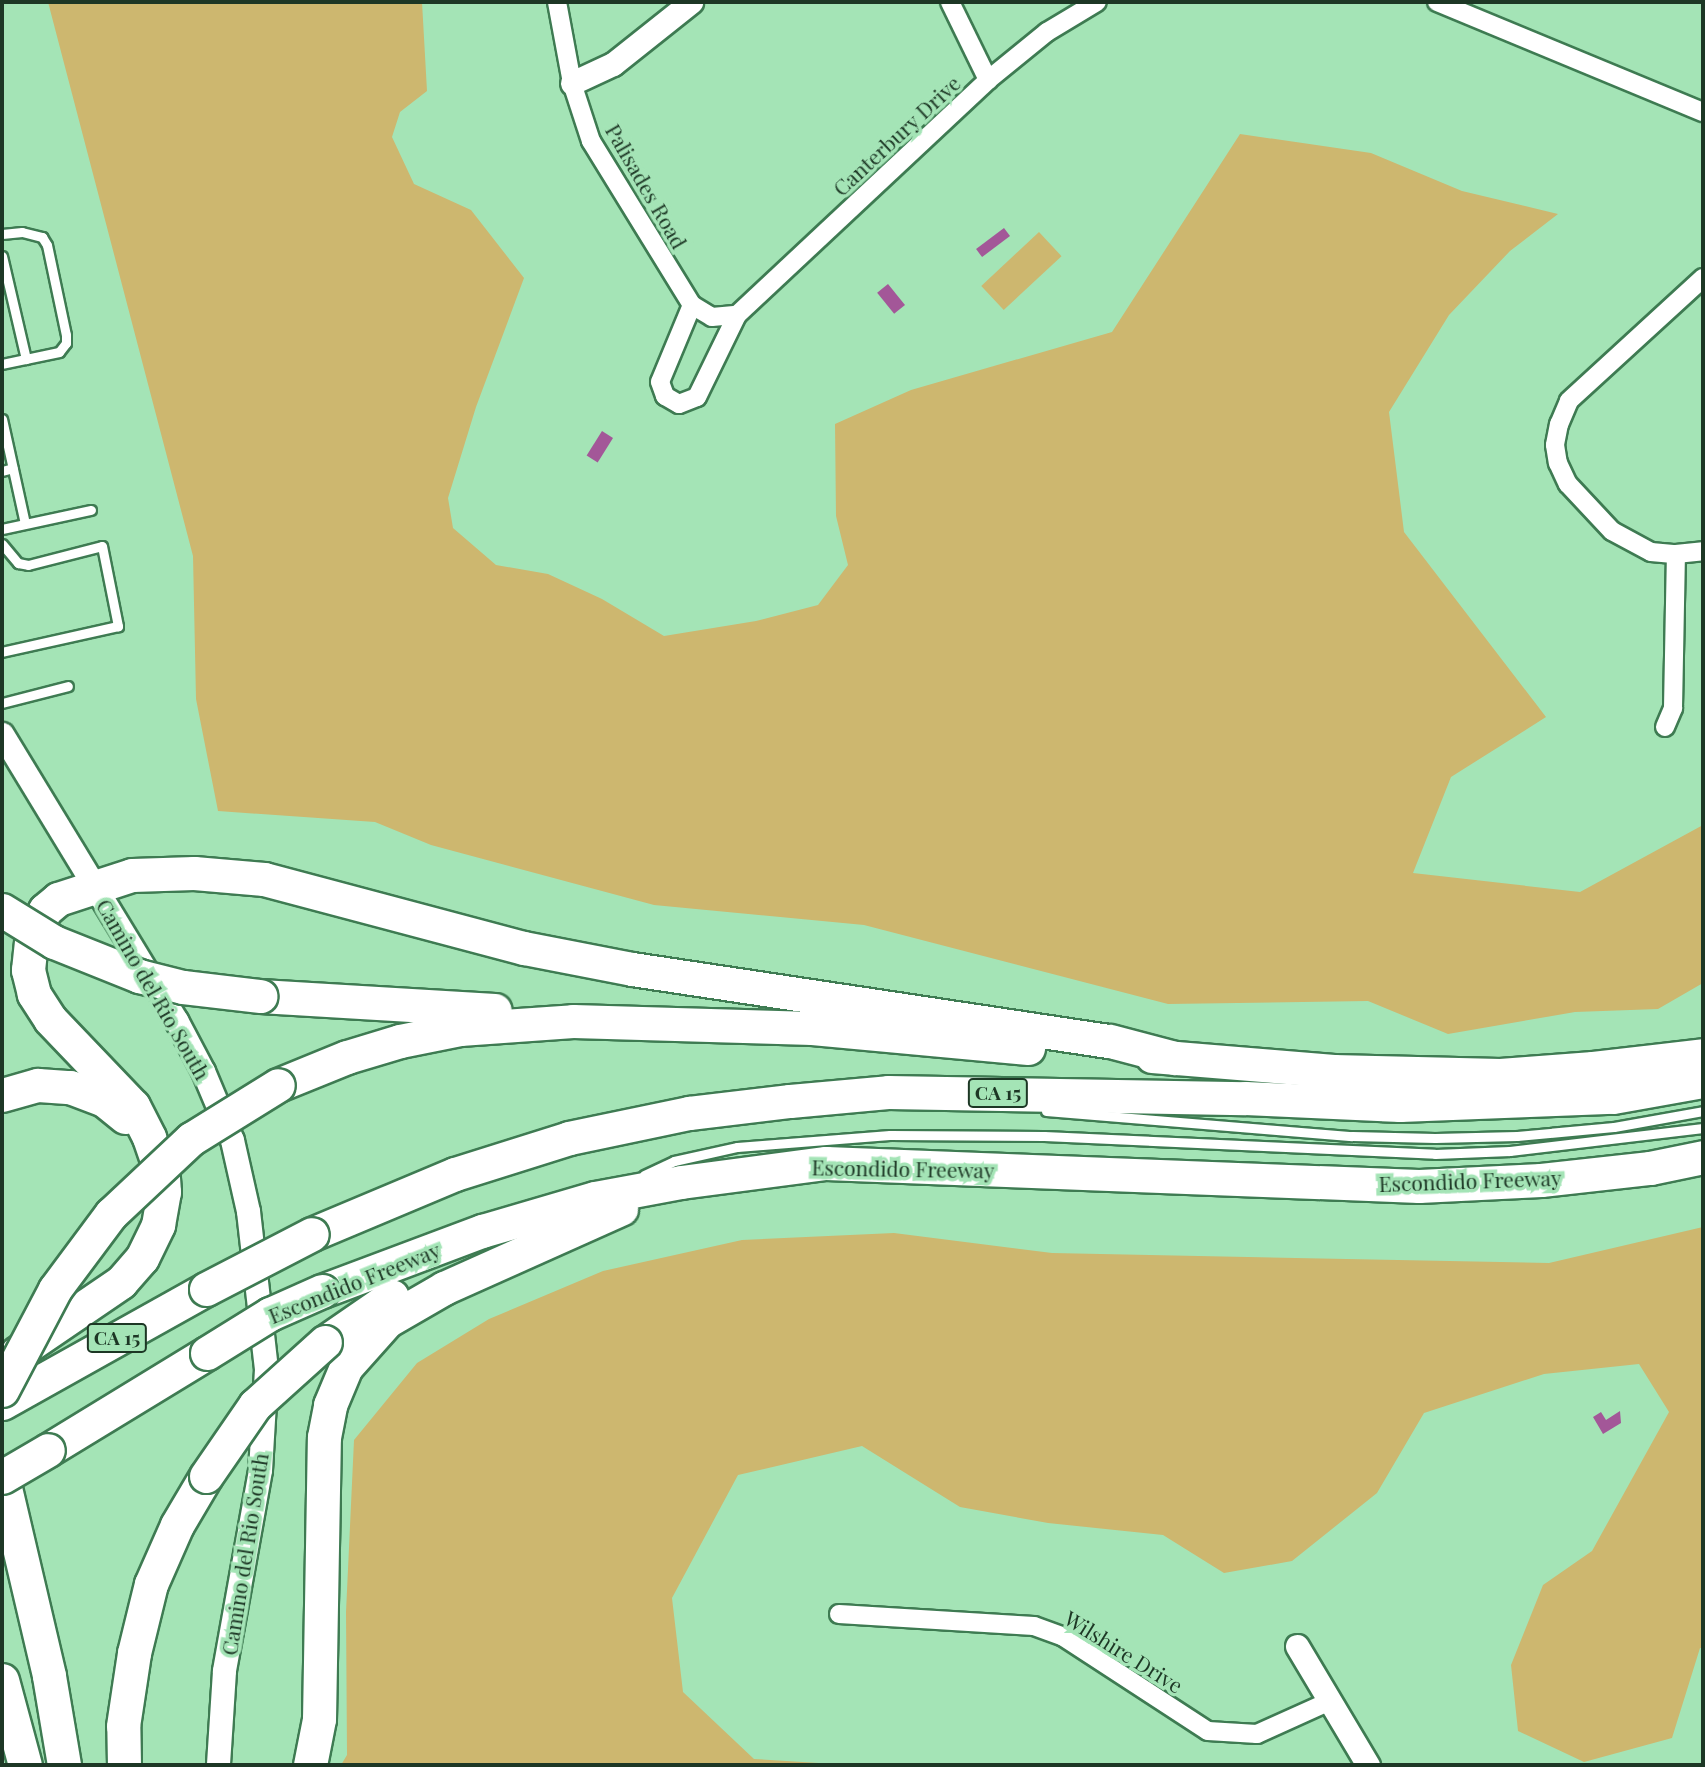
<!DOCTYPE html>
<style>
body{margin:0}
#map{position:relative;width:1705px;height:1767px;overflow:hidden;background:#a4e4b6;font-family:"Playfair Display",serif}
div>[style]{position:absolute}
.green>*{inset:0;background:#cdb76f;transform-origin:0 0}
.water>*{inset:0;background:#a35798;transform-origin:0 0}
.roads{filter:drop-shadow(2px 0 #3e7b52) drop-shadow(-2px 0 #3e7b52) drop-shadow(0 2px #3e7b52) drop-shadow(0 -2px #3e7b52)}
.service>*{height:9px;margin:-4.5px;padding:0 4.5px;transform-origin:4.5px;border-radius:4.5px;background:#fff}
.minor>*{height:18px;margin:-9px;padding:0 9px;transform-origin:9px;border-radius:9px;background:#fff}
.tertiary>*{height:23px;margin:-11.5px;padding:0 11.5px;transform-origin:11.5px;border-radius:11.5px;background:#fff}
.motorway>*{height:33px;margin:-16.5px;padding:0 16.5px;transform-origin:16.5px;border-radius:16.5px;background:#fff}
.bridges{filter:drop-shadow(2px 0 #3e7b52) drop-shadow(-2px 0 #3e7b52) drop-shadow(0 2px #3e7b52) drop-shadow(0 -2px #3e7b52)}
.motorway-bridge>*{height:33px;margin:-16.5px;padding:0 16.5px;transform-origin:16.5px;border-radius:16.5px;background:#fff}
span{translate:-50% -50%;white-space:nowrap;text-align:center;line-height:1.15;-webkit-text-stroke:7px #a4e4b6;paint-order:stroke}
.shield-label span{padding:2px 5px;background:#a4e4b6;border:2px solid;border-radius:5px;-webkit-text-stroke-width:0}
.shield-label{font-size:19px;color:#1d3725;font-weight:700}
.street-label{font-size:21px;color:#1d3725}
.frame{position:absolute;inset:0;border:4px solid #1d3725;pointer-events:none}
</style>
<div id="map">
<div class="green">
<i style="clip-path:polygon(48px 2px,422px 2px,427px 91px,400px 112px,392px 137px,414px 184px,471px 210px,524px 278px,476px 407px,448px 498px,453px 528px,496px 565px,548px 574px,602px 599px,664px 636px,756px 621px,818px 605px,848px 565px,836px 516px,835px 424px,911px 390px,1112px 332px,1240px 134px,1371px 153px,1462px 191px,1558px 214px,1510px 251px,1449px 315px,1389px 412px,1404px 532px,1546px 717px,1451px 777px,1413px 873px,1580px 892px,1703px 825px,1703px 983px,1658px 1009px,1575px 1012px,1448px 1034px,1368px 1001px,1168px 1004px,864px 925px,654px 905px,431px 845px,375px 822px,218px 811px,196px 699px,193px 556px)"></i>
<i style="left:1039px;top:232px;width:33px;height:79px;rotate:47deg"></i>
<i style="clip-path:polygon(1703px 1227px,1703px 1648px,1700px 1648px,1672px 1738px,1584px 1762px,1518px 1731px,1511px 1665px,1543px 1585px,1592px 1551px,1669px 1412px,1639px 1364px,1544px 1374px,1424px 1413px,1377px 1493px,1292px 1561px,1224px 1573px,1163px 1535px,1048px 1523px,960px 1507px,862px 1446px,738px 1475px,672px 1598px,683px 1692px,754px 1759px,851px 1765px,341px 1765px,347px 1755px,346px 1612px,354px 1440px,417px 1363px,489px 1319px,603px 1271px,742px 1240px,894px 1233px,1052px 1253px,1549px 1263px)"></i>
</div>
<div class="water">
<i style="left:1004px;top:228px;width:10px;height:35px;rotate:53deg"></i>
<i style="left:888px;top:284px;width:27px;height:14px;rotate:51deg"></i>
<i style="left:602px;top:431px;width:13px;height:29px;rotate:32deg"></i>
<i style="clip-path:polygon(1620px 1411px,1621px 1423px,1603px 1434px,1593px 1417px,1601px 1412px,1606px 1420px)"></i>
</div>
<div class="roads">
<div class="service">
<i style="left:2px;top:234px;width:20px;rotate:-6deg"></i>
<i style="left:22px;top:232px;width:21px;rotate:14deg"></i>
<i style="left:42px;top:237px;width:9px;rotate:58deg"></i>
<i style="left:47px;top:245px;width:92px;rotate:78.1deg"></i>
<i style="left:66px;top:335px;width:8px;rotate:90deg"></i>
<i style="left:66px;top:343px;width:11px;rotate:128deg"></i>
<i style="left:59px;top:352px;width:58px;rotate:168.1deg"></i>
<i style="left:2px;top:256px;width:106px;rotate:76.9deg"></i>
<i style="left:2px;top:419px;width:107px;rotate:77.6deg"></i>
<i style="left:2px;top:471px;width:11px;rotate:-15deg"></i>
<i style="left:2px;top:529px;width:91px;rotate:-12.1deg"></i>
<i style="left:2px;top:544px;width:25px;rotate:50deg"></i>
<i style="left:18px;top:563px;width:10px;rotate:11deg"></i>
<i style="left:28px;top:565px;width:76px;rotate:-14.4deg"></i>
<i style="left:102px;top:546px;width:82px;rotate:78.7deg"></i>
<i style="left:118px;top:626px;width:119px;rotate:167.4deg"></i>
<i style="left:2px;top:703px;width:68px;rotate:-14.4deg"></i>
<i style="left:1046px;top:1111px;width:307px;rotate:4.7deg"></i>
<i style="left:1352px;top:1136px;width:83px;rotate:1.4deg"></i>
<i style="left:1435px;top:1138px;width:82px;rotate:-1.4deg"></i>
<i style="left:1517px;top:1136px;width:97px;rotate:-5.3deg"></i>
<i style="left:1614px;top:1127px;width:90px;rotate:-10.2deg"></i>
<i style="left:644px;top:1175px;width:33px;rotate:-25deg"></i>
<i style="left:674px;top:1161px;width:65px;rotate:-12.5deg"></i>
<i style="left:737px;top:1147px;width:153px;rotate:-4.5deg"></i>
<i style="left:890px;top:1135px;width:154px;rotate:0.4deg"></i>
<i style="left:1044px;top:1136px;width:391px;rotate:2.6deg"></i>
<i style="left:1435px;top:1154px;width:75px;rotate:-2.3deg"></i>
<i style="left:1510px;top:1151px;width:194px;rotate:-6.8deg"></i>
</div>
<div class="minor">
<i style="left:557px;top:2px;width:82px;rotate:79.5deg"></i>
<i style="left:572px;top:83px;width:61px;rotate:71.9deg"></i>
<i style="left:591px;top:141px;width:193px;rotate:58.4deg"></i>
<i style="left:692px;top:305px;width:23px;rotate:31deg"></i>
<i style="left:712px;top:317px;width:25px;rotate:-5deg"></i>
<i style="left:950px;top:2px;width:87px;rotate:64deg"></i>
<i style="left:1437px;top:2px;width:288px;rotate:22.5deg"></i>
<i style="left:1703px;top:278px;width:182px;rotate:137.5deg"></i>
<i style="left:1569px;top:401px;width:25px;rotate:113deg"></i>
<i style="left:1559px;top:424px;width:21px;rotate:101deg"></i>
<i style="left:1555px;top:445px;width:18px;rotate:81deg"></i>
<i style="left:1558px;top:463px;width:23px;rotate:65deg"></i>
<i style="left:1568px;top:484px;width:64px;rotate:46.9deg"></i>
<i style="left:1612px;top:531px;width:44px;rotate:28.3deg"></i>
<i style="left:1651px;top:552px;width:25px;rotate:5deg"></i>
<i style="left:1676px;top:554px;width:27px;rotate:-6deg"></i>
<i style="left:692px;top:305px;width:83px;rotate:112.6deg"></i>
<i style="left:660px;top:382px;width:15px;rotate:70deg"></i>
<i style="left:665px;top:396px;width:16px;rotate:30deg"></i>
<i style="left:679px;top:404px;width:19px;rotate:-21deg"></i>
<i style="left:697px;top:397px;width:91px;rotate:-64deg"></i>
<i style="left:737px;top:315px;width:344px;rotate:-43.1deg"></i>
<i style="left:988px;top:80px;width:76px;rotate:-39.1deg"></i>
<i style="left:1047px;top:32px;width:58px;rotate:-31deg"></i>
<i style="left:1665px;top:727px;width:21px;rotate:-67deg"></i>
<i style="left:1673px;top:708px;width:154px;rotate:-88.9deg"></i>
<i style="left:839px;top:1614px;width:195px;rotate:3.5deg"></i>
<i style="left:1034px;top:1626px;width:30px;rotate:20deg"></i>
<i style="left:1062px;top:1636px;width:174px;rotate:33.1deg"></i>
<i style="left:1208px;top:1731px;width:49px;rotate:3.5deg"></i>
<i style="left:1257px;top:1734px;width:80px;rotate:-24.3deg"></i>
</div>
<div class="tertiary">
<i style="left:572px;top:83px;width:45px;rotate:-24.9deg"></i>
<i style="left:613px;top:64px;width:100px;rotate:-38.5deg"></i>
<i style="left:2px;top:734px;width:335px;rotate:58.7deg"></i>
<i style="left:176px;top:1020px;width:58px;rotate:62.1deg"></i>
<i style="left:203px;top:1071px;width:75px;rotate:67.2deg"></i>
<i style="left:232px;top:1140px;width:73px;rotate:77.3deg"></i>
<i style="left:248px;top:1211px;width:159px;rotate:83.5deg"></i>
<i style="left:266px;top:1369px;width:101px;rotate:93.4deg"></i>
<i style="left:260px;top:1470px;width:204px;rotate:100.2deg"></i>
<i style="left:224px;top:1671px;width:94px;rotate:93.7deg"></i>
<i style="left:1297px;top:1646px;width:139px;rotate:59.2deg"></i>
</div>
<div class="motorway">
<i style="left:260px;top:996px;width:235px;rotate:3.4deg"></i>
<i style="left:1152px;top:1056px;width:182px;rotate:4.7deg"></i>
<i style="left:1333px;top:1071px;width:167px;rotate:1.4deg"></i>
<i style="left:1500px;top:1075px;width:93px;rotate:-4.3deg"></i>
<i style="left:1593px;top:1068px;width:111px;rotate:-6.7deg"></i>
<i style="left:278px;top:1085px;width:74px;rotate:-22.1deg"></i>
<i style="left:347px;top:1057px;width:55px;rotate:-16.8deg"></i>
<i style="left:400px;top:1041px;width:61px;rotate:-11.3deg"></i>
<i style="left:460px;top:1029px;width:113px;rotate:-4deg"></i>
<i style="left:573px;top:1021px;width:239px;rotate:1.7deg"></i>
<i style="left:812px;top:1028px;width:217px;rotate:5.3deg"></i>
<i style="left:2px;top:1095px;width:37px;rotate:-16deg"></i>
<i style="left:38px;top:1085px;width:32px;rotate:4deg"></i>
<i style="left:70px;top:1087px;width:36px;rotate:21deg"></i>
<i style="left:104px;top:1100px;width:27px;rotate:39deg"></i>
<i style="left:312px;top:1234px;width:155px;rotate:-22.8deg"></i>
<i style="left:455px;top:1174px;width:120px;rotate:-17.5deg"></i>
<i style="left:569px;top:1138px;width:123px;rotate:-11.8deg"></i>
<i style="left:689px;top:1113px;width:102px;rotate:-6.8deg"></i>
<i style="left:790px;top:1101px;width:98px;rotate:-5.2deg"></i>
<i style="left:888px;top:1092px;width:357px;rotate:1deg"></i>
<i style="left:1245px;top:1098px;width:155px;rotate:2.6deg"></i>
<i style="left:1400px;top:1105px;width:213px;rotate:-2.2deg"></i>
<i style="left:1613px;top:1097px;width:91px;rotate:-10.1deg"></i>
<i style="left:322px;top:1291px;width:171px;rotate:-20.6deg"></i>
<i style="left:482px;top:1231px;width:118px;rotate:-16.3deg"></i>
<i style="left:595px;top:1198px;width:87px;rotate:-10.5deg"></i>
<i style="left:681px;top:1182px;width:146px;rotate:-7.5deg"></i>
<i style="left:826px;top:1163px;width:593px;rotate:2.22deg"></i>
<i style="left:1419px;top:1186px;width:122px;rotate:-2.8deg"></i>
<i style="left:1541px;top:1180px;width:110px;rotate:-6.3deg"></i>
<i style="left:1650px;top:1168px;width:54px;rotate:-11.7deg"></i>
<i style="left:325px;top:1342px;width:81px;rotate:-34.5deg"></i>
<i style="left:17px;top:1353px;width:126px;rotate:-34.3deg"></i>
<i style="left:121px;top:1282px;width:32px;rotate:-49deg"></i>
<i style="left:142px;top:1258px;width:37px;rotate:-64deg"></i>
<i style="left:158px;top:1225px;width:34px;rotate:-80deg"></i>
<i style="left:164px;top:1192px;width:14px;rotate:-94deg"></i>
<i style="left:163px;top:1178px;width:43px;rotate:-108.9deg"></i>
<i style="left:149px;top:1137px;width:35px;rotate:-117deg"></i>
<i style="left:133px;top:1106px;width:120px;rotate:-133.7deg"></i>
<i style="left:50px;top:1019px;width:30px;rotate:-123deg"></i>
<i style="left:34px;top:994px;width:25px;rotate:-104deg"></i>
<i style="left:28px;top:970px;width:30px;rotate:-84deg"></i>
<i style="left:31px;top:940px;width:33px;rotate:-65deg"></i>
<i style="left:45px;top:910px;width:17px;rotate:-40deg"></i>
<i style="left:58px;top:899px;width:78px;rotate:-18deg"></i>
<i style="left:132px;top:875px;width:62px;rotate:-1.8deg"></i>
<i style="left:194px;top:873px;width:70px;rotate:4.9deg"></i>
<i style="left:264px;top:879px;width:269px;rotate:14.9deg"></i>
<i style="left:524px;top:948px;width:110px;rotate:11deg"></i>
<i style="left:632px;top:969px;width:483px;rotate:8.6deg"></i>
<i style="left:1110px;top:1041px;width:67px;rotate:14.7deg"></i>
<i style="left:2px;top:1403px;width:234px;rotate:-29.2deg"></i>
<i style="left:48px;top:1450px;width:186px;rotate:-31.4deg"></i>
<i style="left:2px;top:1475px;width:206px;rotate:76.8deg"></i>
<i style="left:49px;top:1676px;width:90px;rotate:80.4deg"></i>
<i style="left:2px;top:1680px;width:88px;rotate:74.9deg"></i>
<i style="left:124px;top:1765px;width:39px;rotate:-91deg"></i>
<i style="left:123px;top:1726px;width:74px;rotate:-81.4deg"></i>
<i style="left:134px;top:1653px;width:71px;rotate:-76.2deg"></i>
<i style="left:151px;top:1584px;width:64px;rotate:-66.2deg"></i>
<i style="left:177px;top:1525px;width:57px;rotate:-59.4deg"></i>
<i style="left:310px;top:1765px;width:47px;rotate:-78.9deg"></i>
<i style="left:319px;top:1719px;width:282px;rotate:-89deg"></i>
<i style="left:324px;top:1437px;width:33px;rotate:-79deg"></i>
<i style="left:330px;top:1405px;width:41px;rotate:-67.2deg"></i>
<i style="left:346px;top:1367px;width:62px;rotate:-48.3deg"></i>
<i style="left:387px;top:1321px;width:66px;rotate:-30.1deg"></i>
<i style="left:444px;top:1288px;width:194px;rotate:-24.1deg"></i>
</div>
</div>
<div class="bridges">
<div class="motorway-bridge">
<i style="left:2px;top:910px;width:61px;rotate:31.6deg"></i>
<i style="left:54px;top:942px;width:92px;rotate:21.8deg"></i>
<i style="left:139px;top:976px;width:45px;rotate:14deg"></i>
<i style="left:183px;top:987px;width:78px;rotate:6.7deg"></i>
<i style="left:206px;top:1289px;width:119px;rotate:-27.4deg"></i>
<i style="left:207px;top:1353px;width:74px;rotate:-31.8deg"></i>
<i style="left:270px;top:1314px;width:57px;rotate:-23.9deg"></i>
<i style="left:2px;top:1390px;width:114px;rotate:-62.3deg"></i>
<i style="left:55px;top:1289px;width:94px;rotate:-53.3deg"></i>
<i style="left:111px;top:1214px;width:110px;rotate:-43.2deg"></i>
<i style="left:191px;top:1139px;width:102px;rotate:-31.8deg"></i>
<i style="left:206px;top:1476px;width:86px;rotate:-55.4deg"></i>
<i style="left:255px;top:1405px;width:94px;rotate:-42deg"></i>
<i style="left:2px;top:1477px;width:53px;rotate:-30.4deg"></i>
</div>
</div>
<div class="shield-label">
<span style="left:998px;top:1093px">CA 15</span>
<span style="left:117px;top:1338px">CA 15</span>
</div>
<div class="street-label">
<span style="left:896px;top:135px;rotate:-43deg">Canterbury Drive</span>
<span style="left:647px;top:186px;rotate:60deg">Palisades Road</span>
<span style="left:154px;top:989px;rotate:60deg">Camino del Rio South</span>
<span style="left:903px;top:1168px;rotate:1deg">Escondido Freeway</span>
<span style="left:1470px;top:1180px;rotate:-2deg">Escondido Freeway</span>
<span style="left:354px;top:1282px;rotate:-22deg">Escondido Freeway</span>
<span style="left:244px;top:1554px;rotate:-81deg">Camino del Rio South</span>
<span style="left:1124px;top:1651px;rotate:32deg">Wilshire Drive</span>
</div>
<div class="frame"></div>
</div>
